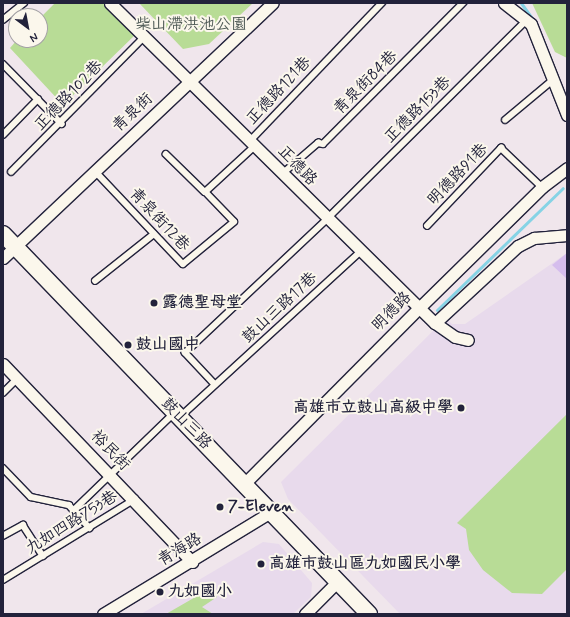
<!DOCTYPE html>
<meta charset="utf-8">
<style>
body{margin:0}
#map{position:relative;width:570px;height:617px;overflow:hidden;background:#f0e6ec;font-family:Mynerve,"LXGW WenKai TC",sans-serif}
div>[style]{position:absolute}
.built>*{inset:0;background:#e8daec}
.green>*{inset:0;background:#b8dc96}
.stream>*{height:3px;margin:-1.5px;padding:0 1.5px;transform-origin:1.5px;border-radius:1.5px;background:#86d3e5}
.building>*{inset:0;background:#d5bded}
.roads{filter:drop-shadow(1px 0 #22223b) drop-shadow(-1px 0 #22223b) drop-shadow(0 1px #22223b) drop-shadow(0 -1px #22223b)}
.lane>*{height:5.5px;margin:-2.75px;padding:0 2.75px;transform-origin:2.75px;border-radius:2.75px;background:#fbf7ec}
.street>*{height:11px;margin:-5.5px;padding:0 5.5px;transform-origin:5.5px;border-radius:5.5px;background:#fbf7ec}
.secondary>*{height:16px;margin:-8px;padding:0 8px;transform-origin:8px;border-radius:8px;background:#fbf7ec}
.dots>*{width:11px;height:11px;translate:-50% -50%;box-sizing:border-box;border:2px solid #fbf7ec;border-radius:50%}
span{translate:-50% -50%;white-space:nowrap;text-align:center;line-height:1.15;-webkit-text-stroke:4px #fbf7ec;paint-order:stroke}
.park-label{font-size:16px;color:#4f5a56}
.street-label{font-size:16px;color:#22223b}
.poi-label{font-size:16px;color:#22223b;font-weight:700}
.left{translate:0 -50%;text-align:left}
.right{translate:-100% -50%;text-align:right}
.frame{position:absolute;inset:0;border:4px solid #22223b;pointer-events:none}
.north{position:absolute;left:8px;top:8px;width:40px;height:40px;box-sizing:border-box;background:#fbf7ec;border:1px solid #a4a2a5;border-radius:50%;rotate:148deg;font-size:11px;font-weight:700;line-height:16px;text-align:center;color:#22223b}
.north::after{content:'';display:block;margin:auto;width:14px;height:18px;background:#22223b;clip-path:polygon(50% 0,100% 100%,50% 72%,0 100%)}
</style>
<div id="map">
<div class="built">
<i style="clip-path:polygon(567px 253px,567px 614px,400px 614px,288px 499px,281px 482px,446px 318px,452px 324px,465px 324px)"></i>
<i style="clip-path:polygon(263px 542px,279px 544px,312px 583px,311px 597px,293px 614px,141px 614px)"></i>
</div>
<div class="green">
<i style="clip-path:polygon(55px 3px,105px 3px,135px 35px,63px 105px,10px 48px,17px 40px,40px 40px,40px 18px)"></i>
<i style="clip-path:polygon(139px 3px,253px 3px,209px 44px,183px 49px)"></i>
<i style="clip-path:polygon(532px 3px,567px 3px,567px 58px,555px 52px)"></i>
<i style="clip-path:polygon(567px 414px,567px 569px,542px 594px,512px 593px,483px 570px,469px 550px,466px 529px,457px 523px)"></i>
<i style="clip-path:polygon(211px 588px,217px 597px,202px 607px,213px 614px,166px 614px)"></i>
</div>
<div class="stream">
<i style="left:521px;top:3px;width:22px;rotate:54deg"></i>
<i style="left:437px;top:310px;width:175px;rotate:-44.1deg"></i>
</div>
<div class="building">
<i style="clip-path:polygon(567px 253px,567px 279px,552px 265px)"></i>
</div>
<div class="roads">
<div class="lane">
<i style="left:3px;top:20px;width:27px;rotate:-39deg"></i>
<i style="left:3px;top:64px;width:84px;rotate:45.5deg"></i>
<i style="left:505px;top:120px;width:62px;rotate:-39.8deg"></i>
<i style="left:3px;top:135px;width:50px;rotate:-45.8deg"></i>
<i style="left:250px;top:141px;width:191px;rotate:-46.3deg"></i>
<i style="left:166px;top:154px;width:54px;rotate:44.3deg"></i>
<i style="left:95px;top:171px;width:128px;rotate:46.6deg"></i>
<i style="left:183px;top:264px;width:66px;rotate:-39.5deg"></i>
<i style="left:234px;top:222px;width:42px;rotate:-134deg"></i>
<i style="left:205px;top:192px;width:68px;rotate:-42.6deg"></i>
<i style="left:11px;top:172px;width:188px;rotate:-45.4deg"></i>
<i style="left:282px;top:174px;width:48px;rotate:-40.7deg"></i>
<i style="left:318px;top:143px;width:5px;rotate:11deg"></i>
<i style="left:323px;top:144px;width:199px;rotate:-45.2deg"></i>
<i style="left:427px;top:226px;width:108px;rotate:-46.5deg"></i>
<i style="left:501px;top:148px;width:57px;rotate:43.6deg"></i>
<i style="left:95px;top:281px;width:75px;rotate:-38.5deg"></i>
<i style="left:215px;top:385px;width:44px;rotate:-133.2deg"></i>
<i style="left:185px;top:353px;width:195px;rotate:-43.3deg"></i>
<i style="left:327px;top:219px;width:282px;rotate:-44.9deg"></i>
<i style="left:3px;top:393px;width:20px;rotate:-45deg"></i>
<i style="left:180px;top:417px;width:246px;rotate:-42.5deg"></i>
<i style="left:3px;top:468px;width:40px;rotate:46deg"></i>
<i style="left:31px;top:497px;width:39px;rotate:12deg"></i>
<i style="left:69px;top:505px;width:31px;rotate:48deg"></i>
<i style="left:74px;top:510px;width:138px;rotate:-44.1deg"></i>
<i style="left:3px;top:536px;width:23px;rotate:-29deg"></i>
<i style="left:23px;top:525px;width:37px;rotate:57deg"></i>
<i style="left:3px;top:580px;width:155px;rotate:-31.5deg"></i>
</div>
<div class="street">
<i style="left:110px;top:3px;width:456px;rotate:44.6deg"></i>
<i style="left:435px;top:323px;width:24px;rotate:35deg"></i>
<i style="left:455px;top:337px;width:13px;rotate:13deg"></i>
<i style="left:504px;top:3px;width:34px;rotate:38deg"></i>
<i style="left:531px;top:24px;width:98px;rotate:68.4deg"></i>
<i style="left:3px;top:258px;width:371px;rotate:-43.4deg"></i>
<i style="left:435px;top:323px;width:113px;rotate:-42.9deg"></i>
<i style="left:518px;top:246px;width:18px;rotate:-27deg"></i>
<i style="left:534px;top:238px;width:33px;rotate:-5deg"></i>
<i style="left:3px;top:364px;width:274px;rotate:46.3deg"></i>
<i style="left:244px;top:484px;width:248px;rotate:-45.2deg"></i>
<i style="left:419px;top:308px;width:173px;rotate:-44.5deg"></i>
<i style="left:542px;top:187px;width:31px;rotate:-37deg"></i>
<i style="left:103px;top:614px;width:197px;rotate:-31.3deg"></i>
<i style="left:305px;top:614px;width:45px;rotate:-45deg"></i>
</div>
<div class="secondary">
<i style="left:3px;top:234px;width:528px;rotate:46.08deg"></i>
</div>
</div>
<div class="dots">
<i style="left:154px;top:303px;background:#22223b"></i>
<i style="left:128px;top:345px;background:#22223b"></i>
<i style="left:461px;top:408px;background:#22223b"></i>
<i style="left:220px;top:507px;background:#22223b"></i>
<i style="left:261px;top:564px;background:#22223b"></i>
<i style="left:160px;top:592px;background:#22223b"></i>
</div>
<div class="park-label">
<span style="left:191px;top:25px">柴山滯洪池公園</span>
</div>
<div class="street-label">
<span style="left:366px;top:83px;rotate:-45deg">青泉街84巷</span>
<span style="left:279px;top:91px;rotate:-47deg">正德路121巷</span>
<span style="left:69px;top:96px;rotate:-46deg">正德路102巷</span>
<span style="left:418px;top:110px;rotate:-45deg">正德路153巷</span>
<span style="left:133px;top:113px;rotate:-43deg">青泉街</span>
<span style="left:297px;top:166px;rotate:46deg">正德路</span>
<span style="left:458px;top:175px;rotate:-46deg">明德路91巷</span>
<span style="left:159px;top:220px;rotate:47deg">青泉街12巷</span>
<span style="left:280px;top:308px;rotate:-43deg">鼓山三路17巷</span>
<span style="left:392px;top:312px;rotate:-45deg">明德路</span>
<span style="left:186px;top:424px;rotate:46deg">鼓山三路</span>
<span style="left:110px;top:451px;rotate:46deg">裕民街</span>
<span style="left:72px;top:523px;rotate:-32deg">九如四路753巷</span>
<span style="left:180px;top:550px;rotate:-31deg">青海路</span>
</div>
<div class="poi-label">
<span class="left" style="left:162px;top:303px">露德聖母堂</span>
<span class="left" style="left:136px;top:345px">鼓山國中</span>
<span class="right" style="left:453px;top:408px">高雄市立鼓山高級中學</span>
<span class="left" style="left:228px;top:507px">7-Eleven</span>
<span class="left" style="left:269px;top:564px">高雄市鼓山區九如國民小學</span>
<span class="left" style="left:168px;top:592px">九如國小</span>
</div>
<div class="frame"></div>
<div class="north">N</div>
</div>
